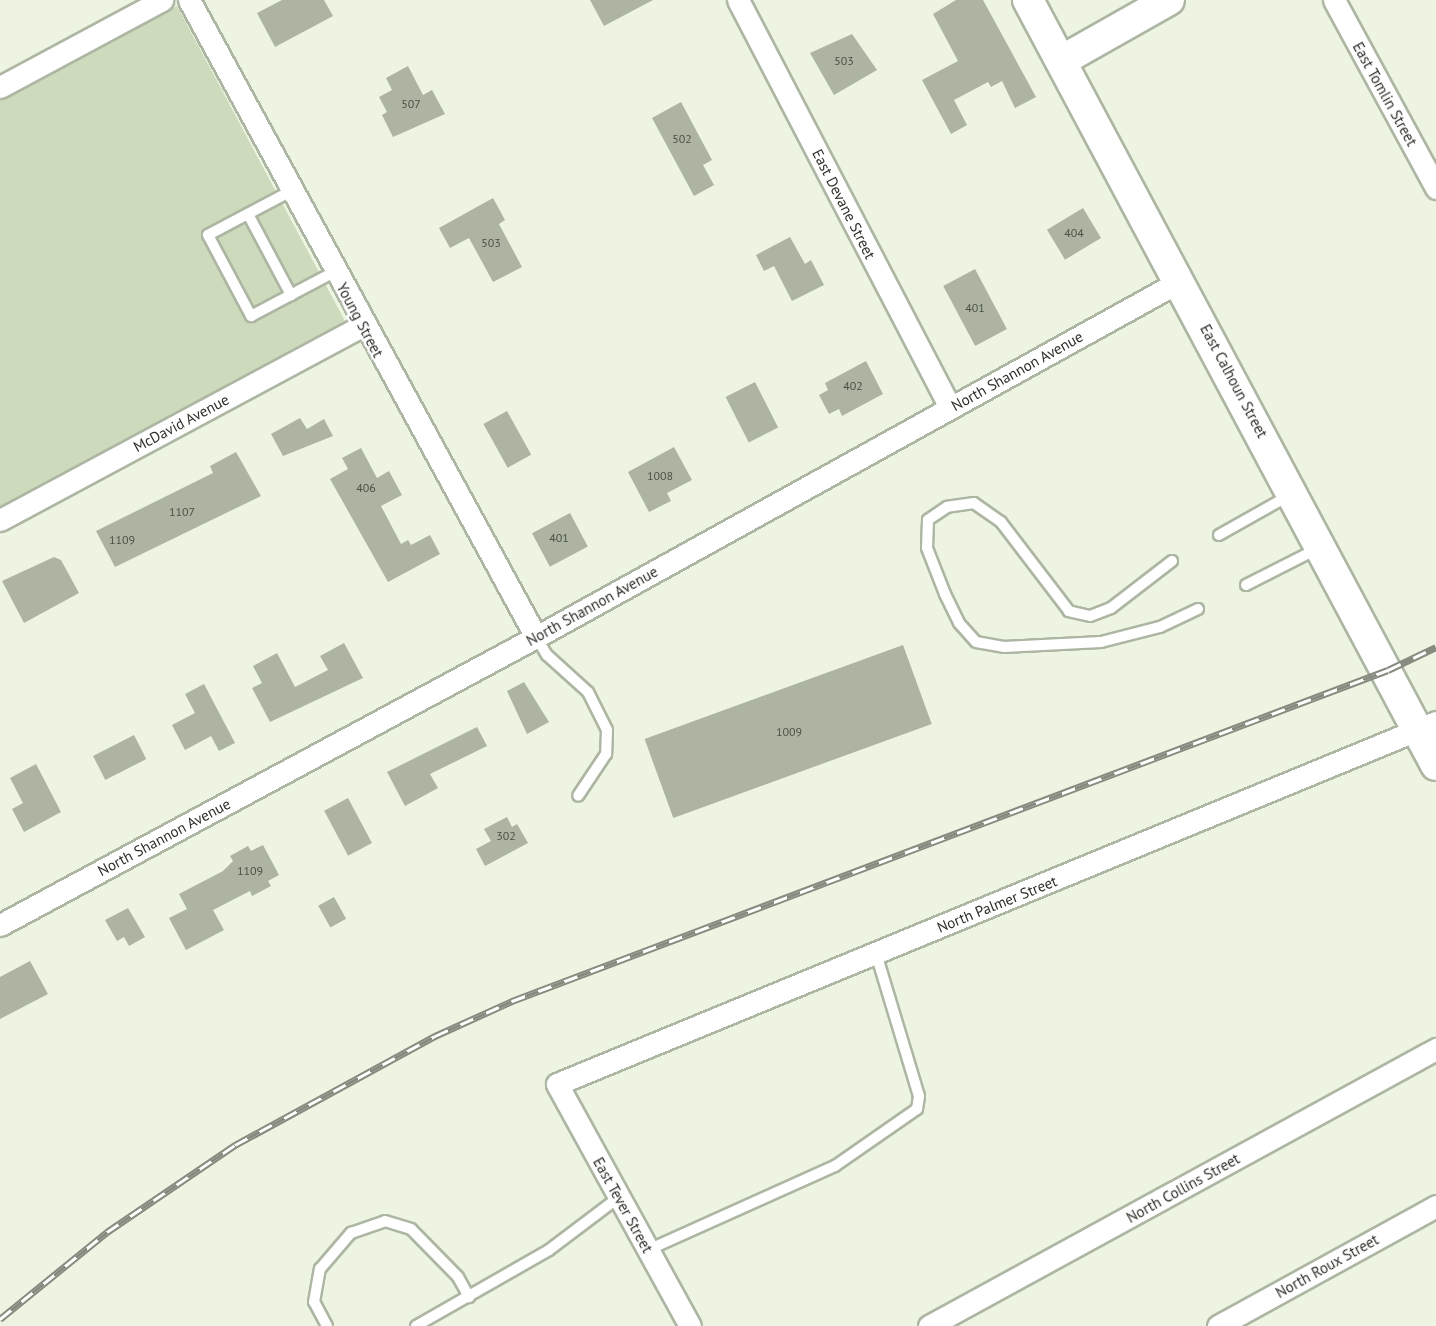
<!DOCTYPE html>
<style>
body{margin:0}
#map{position:relative;width:1436px;height:1326px;overflow:hidden;background:#edf5e2;font-family:"PT Sans",sans-serif}
div>[style]{position:absolute}
.green>*{inset:0;background:#cddabc}
.building>*{inset:0;background:#adb5a2;transform-origin:0 0}
.roads{filter:drop-shadow(2px 0 #adb6a3) drop-shadow(-2px 0 #adb6a3) drop-shadow(0 2px #adb6a3) drop-shadow(0 -2px #adb6a3)}
.lane>*{height:10px;margin:-5px;padding:0 5px;transform-origin:5px;border-radius:5px;background:#fff}
.street>*{height:21px;margin:-10.5px;padding:0 10.5px;transform-origin:10.5px;border-radius:10.5px;background:#fff}
.secondary>*{height:30px;margin:-15px;padding:0 15px;transform-origin:15px;border-radius:15px;background:#fff}
.rail>*{height:7px;margin-top:-3.5px;transform-origin:0;background:repeating-linear-gradient(90deg,#fff 0 14px,#868b7f 0 28px);box-sizing:border-box;border-block:2px solid #868b7f}
span{translate:-50% -50%;white-space:nowrap;text-align:center;line-height:1.15;-webkit-text-stroke:5px #fff;paint-order:stroke}
.number-label{font-size:12px;color:#4c5046}
.number-label span{-webkit-text-stroke-width:0}
.street-label{font-size:15px;color:#2c2f28}
</style>
<div id="map">
<div class="green">
<i style="clip-path:polygon(177px 6px,345px 321px,0 507px,0 100px)"></i>
</div>
<div class="building">
<i style="clip-path:polygon(282px 0,324px 0,333px 16px,275px 47px,257px 13px)"></i>
<i style="clip-path:polygon(590px 0,653px 0,604px 26px)"></i>
<i style="clip-path:polygon(956px 0,983px 0,1036px 97px,1015px 108px,1002px 81px,991px 87px,988px 82px,954px 100px,967px 125px,951px 134px,922px 80px,958px 61px,933px 14px)"></i>
<i style="clip-path:polygon(852px 34px,877px 70px,834px 95px,810px 53px)"></i>
<i style="clip-path:polygon(408px 66px,423px 95px,432px 90px,445px 114px,393px 137px,382px 115px,387px 112px,379px 97px,392px 90px,386px 78px)"></i>
<i style="clip-path:polygon(681px 102px,712px 160px,703px 165px,714px 185px,694px 196px,652px 118px)"></i>
<i style="clip-path:polygon(493px 198px,505px 220px,499px 224px,522px 267px,493px 282px,469px 238px,450px 248px,439px 228px)"></i>
<i style="left:1083px;top:208px;width:35px;height:42px;rotate:59deg"></i>
<i style="clip-path:polygon(790px 237px,805px 264px,811px 260px,824px 285px,792px 301px,774px 266px,764px 271px,756px 255px)"></i>
<i style="left:975px;top:269px;width:68px;height:36px;rotate:62deg"></i>
<i style="clip-path:polygon(866px 361px,883px 394px,842px 416px,839px 409px,829px 414px,819px 395px,828px 390px,825px 383px)"></i>
<i style="left:755px;top:382px;width:51px;height:33px;rotate:63deg"></i>
<i style="left:507px;top:411px;width:50px;height:27px;rotate:61deg"></i>
<i style="clip-path:polygon(300px 418px,307px 429px,324px 419px,333px 436px,283px 456px,271px 434px)"></i>
<i style="clip-path:polygon(674px 447px,692px 480px,667px 493px,671px 501px,649px 512px,628px 472px)"></i>
<i style="clip-path:polygon(361px 448px,377px 478px,389px 471px,402px 495px,381px 506px,401px 544px,408px 540px,411px 545px,430px 535px,440px 554px,388px 582px,330px 479px,348px 469px,342px 458px)"></i>
<i style="clip-path:polygon(236px 452px,261px 496px,115px 567px,96px 531px,213px 473px,210px 466px)"></i>
<i style="left:570px;top:513px;width:38px;height:43px;rotate:62deg"></i>
<i style="clip-path:polygon(54px 557px,61px 560px,79px 593px,24px 623px,2px 581px)"></i>
<i style="clip-path:polygon(344px 643px,363px 678px,270px 722px,252px 688px,262px 683px,253px 666px,277px 653px,295px 687px,328px 670px,320px 656px)"></i>
<i style="left:903px;top:645px;width:84px;height:275px;rotate:70deg"></i>
<i style="clip-path:polygon(524px 682px,549px 722px,527px 734px,507px 691px)"></i>
<i style="clip-path:polygon(204px 684px,235px 743px,219px 751px,211px 736px,185px 750px,172px 725px,195px 713px,185px 694px)"></i>
<i style="clip-path:polygon(477px 727px,487px 746px,430px 774px,438px 788px,405px 806px,387px 772px)"></i>
<i style="left:134px;top:735px;width:27px;height:46px;rotate:63deg"></i>
<i style="clip-path:polygon(36px 764px,61px 812px,24px 832px,12px 809px,23px 803px,10px 778px)"></i>
<i style="left:348px;top:798px;width:51px;height:27px;rotate:62deg"></i>
<i style="clip-path:polygon(507px 817px,512px 827px,517px 824px,528px 843px,485px 866px,476px 849px,491px 841px,484px 829px)"></i>
<i style="clip-path:polygon(263px 845px,279px 875px,268px 881px,271px 886px,252px 896px,250px 891px,213px 910px,224px 930px,186px 950px,169px 918px,187px 909px,179px 894px,223px 871px,233px 861px,230px 856px,248px 846px,251px 851px)"></i>
<i style="left:334px;top:897px;width:25px;height:18px;rotate:61deg"></i>
<i style="clip-path:polygon(128px 908px,145px 937px,129px 946px,124px 937px,117px 941px,105px 920px)"></i>
<i style="clip-path:polygon(30px 961px,48px 994px,0 1019px,0 977px)"></i>
</div>
<div class="roads">
<div class="lane">
<i style="left:291px;top:191px;width:94px;rotate:152.1deg"></i>
<i style="left:208px;top:235px;width:92px;rotate:62deg"></i>
<i style="left:251px;top:316px;width:94px;rotate:-27.9deg"></i>
<i style="left:248px;top:214px;width:92px;rotate:62deg"></i>
<i style="left:1219px;top:535px;width:81px;rotate:-29.4deg"></i>
<i style="left:1172px;top:561px;width:77px;rotate:142.4deg"></i>
<i style="left:1111px;top:608px;width:22px;rotate:159deg"></i>
<i style="left:1090px;top:616px;width:22px;rotate:-167deg"></i>
<i style="left:1069px;top:611px;width:112px;rotate:-127.4deg"></i>
<i style="left:1001px;top:522px;width:33px;rotate:-145deg"></i>
<i style="left:974px;top:503px;width:27px;rotate:172deg"></i>
<i style="left:947px;top:507px;width:23px;rotate:146deg"></i>
<i style="left:928px;top:520px;width:28px;rotate:92deg"></i>
<i style="left:927px;top:548px;width:49px;rotate:68.6deg"></i>
<i style="left:945px;top:594px;width:32px;rotate:64deg"></i>
<i style="left:959px;top:623px;width:25px;rotate:48deg"></i>
<i style="left:976px;top:642px;width:28px;rotate:10deg"></i>
<i style="left:1004px;top:647px;width:97px;rotate:-3deg"></i>
<i style="left:1101px;top:642px;width:61px;rotate:-14.3deg"></i>
<i style="left:1160px;top:627px;width:42px;rotate:-25.3deg"></i>
<i style="left:1246px;top:585px;width:82px;rotate:-26.9deg"></i>
<i style="left:536px;top:637px;width:21px;rotate:59deg"></i>
<i style="left:547px;top:655px;width:55px;rotate:42.1deg"></i>
<i style="left:588px;top:692px;width:42px;rotate:63.4deg"></i>
<i style="left:607px;top:730px;width:24px;rotate:92deg"></i>
<i style="left:606px;top:754px;width:50px;rotate:123.7deg"></i>
<i style="left:648px;top:1250px;width:205px;rotate:-24.2deg"></i>
<i style="left:835px;top:1166px;width:100px;rotate:-34.8deg"></i>
<i style="left:917px;top:1109px;width:13px;rotate:-81deg"></i>
<i style="left:919px;top:1096px;width:148px;rotate:-106.8deg"></i>
<i style="left:327px;top:1326px;width:27px;rotate:-118deg"></i>
<i style="left:314px;top:1302px;width:34px;rotate:-80deg"></i>
<i style="left:320px;top:1269px;width:48px;rotate:-49.3deg"></i>
<i style="left:351px;top:1233px;width:36px;rotate:-19deg"></i>
<i style="left:385px;top:1221px;width:27px;rotate:17deg"></i>
<i style="left:411px;top:1229px;width:67px;rotate:45.6deg"></i>
<i style="left:458px;top:1277px;width:23px;rotate:61deg"></i>
<i style="left:416px;top:1326px;width:153px;rotate:-29.7deg"></i>
<i style="left:549px;top:1250px;width:88px;rotate:-37.1deg"></i>
</div>
<div class="street">
<i style="left:189px;top:0;width:725px;rotate:61.42deg"></i>
<i style="left:738px;top:0;width:460px;rotate:62.5deg"></i>
<i style="left:1334px;top:0;width:214px;rotate:61.5deg"></i>
<i style="left:0;top:87px;width:184px;rotate:-28.2deg"></i>
<i style="left:0;top:520px;width:412px;rotate:-28.2deg"></i>
<i style="left:0;top:925px;width:608px;rotate:-28.25deg"></i>
<i style="left:536px;top:637px;width:736px;rotate:-28.93deg"></i>
<i style="left:690px;top:1326px;width:276px;rotate:-118.8deg"></i>
<i style="left:557px;top:1084px;width:951px;rotate:-22.38deg"></i>
<i style="left:929px;top:1326px;width:578px;rotate:-28.65deg"></i>
<i style="left:1218px;top:1326px;width:249px;rotate:-28.8deg"></i>
</div>
<div class="secondary">
<i style="left:1028px;top:0;width:867px;rotate:61.93deg"></i>
<i style="left:1061px;top:61px;width:124px;rotate:-29.5deg"></i>
</div>
</div>
<div class="rail">
<i style="left:0;top:1319px;width:138px;rotate:-39.1deg"></i>
<i style="left:107px;top:1232px;width:155px;rotate:-34.2deg"></i>
<i style="left:235px;top:1145px;width:228px;rotate:-28.6deg"></i>
<i style="left:435px;top:1036px;width:85px;rotate:-24.4deg"></i>
<i style="left:512px;top:1001px;width:936px;rotate:-20.7deg"></i>
<i style="left:1388px;top:670px;width:53px;rotate:-25.6deg"></i>
</div>
<div class="number-label">
<span style="left:844px;top:61px">503</span>
<span style="left:411px;top:104px">507</span>
<span style="left:682px;top:139px">502</span>
<span style="left:1074px;top:233px">404</span>
<span style="left:491px;top:243px">503</span>
<span style="left:975px;top:308px">401</span>
<span style="left:853px;top:386px">402</span>
<span style="left:660px;top:476px">1008</span>
<span style="left:366px;top:488px">406</span>
<span style="left:182px;top:512px">1107</span>
<span style="left:559px;top:538px">401</span>
<span style="left:122px;top:540px">1109</span>
<span style="left:789px;top:732px">1009</span>
<span style="left:506px;top:836px">302</span>
<span style="left:250px;top:871px">1109</span>
</div>
<div class="street-label">
<span style="left:1385px;top:94px;rotate:61deg">East Tomlin Street</span>
<span style="left:844px;top:204px;rotate:63deg">East Devane Street</span>
<span style="left:360px;top:320px;rotate:62deg">Young Street</span>
<span style="left:1017px;top:371px;rotate:-29deg">North Shannon Avenue</span>
<span style="left:1234px;top:381px;rotate:62deg">East Calhoun Street</span>
<span style="left:181px;top:423px;rotate:-28deg">McDavid Avenue</span>
<span style="left:592px;top:606px;rotate:-29deg">North Shannon Avenue</span>
<span style="left:164px;top:837px;rotate:-28deg">North Shannon Avenue</span>
<span style="left:997px;top:904px;rotate:-22deg">North Palmer Street</span>
<span style="left:1183px;top:1188px;rotate:-29deg">North Collins Street</span>
<span style="left:623px;top:1205px;rotate:61deg">East Tever Street</span>
<span style="left:1327px;top:1266px;rotate:-29deg">North Roux Street</span>
</div>
</div>
